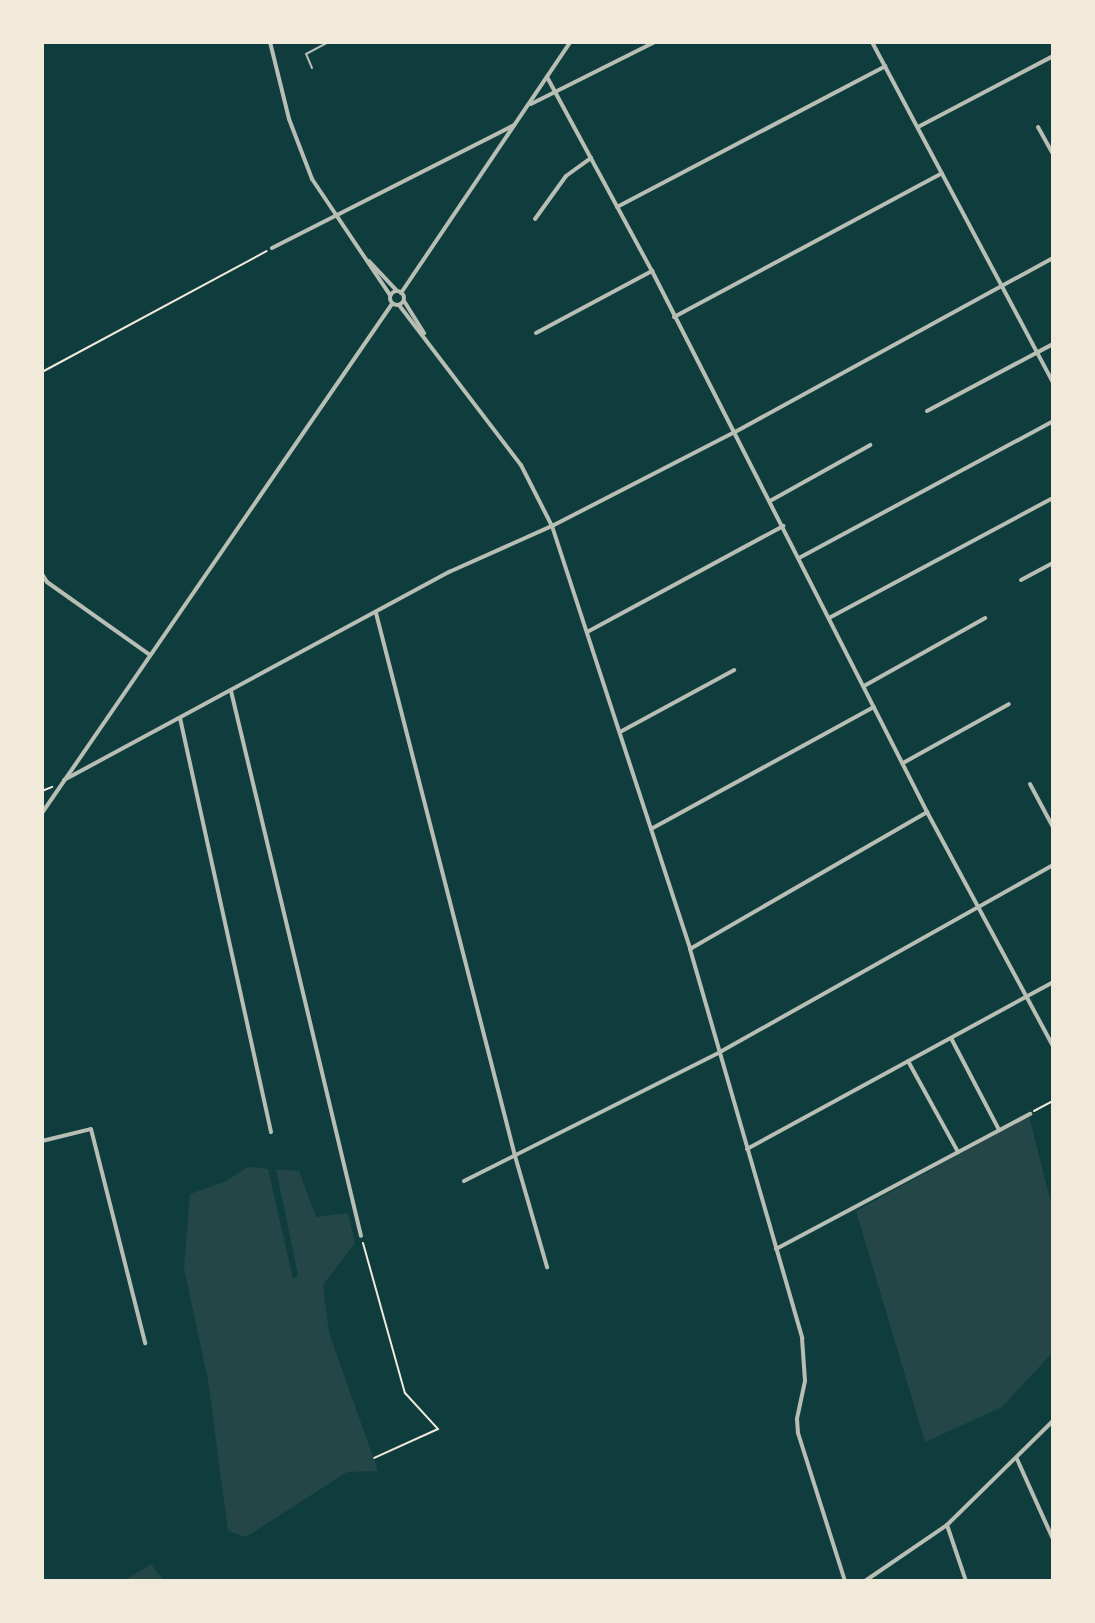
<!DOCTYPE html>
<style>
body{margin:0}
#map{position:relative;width:1095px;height:1623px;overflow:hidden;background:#0f3d3e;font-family:Raleway,sans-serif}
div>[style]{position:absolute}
.green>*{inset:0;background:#244646}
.path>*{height:2px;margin:-1px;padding:0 1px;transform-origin:1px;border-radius:1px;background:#f1e9da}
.service>*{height:2px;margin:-1px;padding:0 1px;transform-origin:1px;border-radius:1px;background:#b8beb3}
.minor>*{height:4px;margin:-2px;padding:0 2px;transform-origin:2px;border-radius:2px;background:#b8beb3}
.minor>.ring{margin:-2px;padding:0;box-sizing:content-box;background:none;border:4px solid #b8beb3;border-radius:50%}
span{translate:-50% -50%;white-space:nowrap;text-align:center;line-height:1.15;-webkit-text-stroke:6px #f1e9da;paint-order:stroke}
.frame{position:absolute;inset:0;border:44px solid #f1e9da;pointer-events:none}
</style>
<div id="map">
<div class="green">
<i style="clip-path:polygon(1029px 1116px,1053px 1211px,1053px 1352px,1002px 1407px,925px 1442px,856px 1211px)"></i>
<i style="clip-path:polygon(248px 1167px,268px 1169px,293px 1279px,298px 1275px,276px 1169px,299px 1171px,316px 1217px,348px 1213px,355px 1243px,323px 1285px,329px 1333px,378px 1471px,347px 1472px,246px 1537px,228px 1531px,208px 1380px,184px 1268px,190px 1194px,224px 1182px)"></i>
<i style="clip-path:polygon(151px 1564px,164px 1581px,124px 1581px)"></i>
</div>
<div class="path">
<i style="left:42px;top:372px;width:255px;rotate:-28.3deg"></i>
<i style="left:42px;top:791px;width:11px;rotate:-22deg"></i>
<i style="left:1034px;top:1111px;width:21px;rotate:-28deg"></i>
<i style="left:363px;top:1243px;width:156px;rotate:74.4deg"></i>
<i style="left:405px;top:1393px;width:49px;rotate:47.5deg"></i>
<i style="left:438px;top:1429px;width:70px;rotate:155.6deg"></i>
</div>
<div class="service">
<i style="left:312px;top:68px;width:15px;rotate:-113deg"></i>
<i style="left:306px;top:54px;width:26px;rotate:-28deg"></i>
</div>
<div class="minor">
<i style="left:270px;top:42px;width:79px;rotate:76.1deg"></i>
<i style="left:289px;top:119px;width:64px;rotate:69deg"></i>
<i style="left:312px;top:179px;width:140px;rotate:56.1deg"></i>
<i style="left:872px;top:42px;width:386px;rotate:62deg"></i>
<i style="left:547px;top:77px;width:221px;rotate:61.6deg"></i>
<i style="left:652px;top:271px;width:607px;rotate:63.05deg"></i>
<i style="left:927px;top:812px;width:266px;rotate:61.7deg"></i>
<i style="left:531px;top:104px;width:139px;rotate:-26.6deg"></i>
<i style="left:918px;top:127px;width:153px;rotate:-27.7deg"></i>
<i style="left:1038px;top:127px;width:31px;rotate:61deg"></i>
<i style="left:617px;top:207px;width:303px;rotate:-27.7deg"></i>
<i style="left:535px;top:219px;width:53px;rotate:-54.2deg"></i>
<i style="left:566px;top:176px;width:31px;rotate:-36deg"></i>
<i style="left:272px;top:248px;width:271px;rotate:-26.9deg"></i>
<i style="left:369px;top:261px;width:41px;rotate:47deg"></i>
<i class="ring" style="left:390px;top:291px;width:10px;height:10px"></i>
<i style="left:401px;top:293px;width:303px;rotate:-56deg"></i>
<i style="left:404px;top:301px;width:38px;rotate:58deg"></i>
<i style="left:399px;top:305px;width:201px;rotate:52.7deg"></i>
<i style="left:521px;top:465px;width:68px;rotate:63.1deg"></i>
<i style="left:552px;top:526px;width:445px;rotate:71.9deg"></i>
<i style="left:690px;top:949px;width:405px;rotate:73.9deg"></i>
<i style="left:802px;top:1338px;width:43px;rotate:86deg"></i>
<i style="left:805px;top:1381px;width:39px;rotate:102deg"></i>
<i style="left:797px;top:1419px;width:14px;rotate:86deg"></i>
<i style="left:798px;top:1433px;width:155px;rotate:72.4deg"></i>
<i style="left:674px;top:317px;width:304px;rotate:-28.2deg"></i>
<i style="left:536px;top:333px;width:132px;rotate:-28.1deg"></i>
<i style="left:927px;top:411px;width:143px;rotate:-28deg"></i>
<i style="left:770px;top:501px;width:115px;rotate:-29.2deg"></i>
<i style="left:799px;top:558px;width:289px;rotate:-28.3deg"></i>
<i style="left:42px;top:574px;width:9px;rotate:58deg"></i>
<i style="left:47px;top:582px;width:126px;rotate:35.3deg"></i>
<i style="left:1021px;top:580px;width:36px;rotate:-28deg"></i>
<i style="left:376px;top:613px;width:561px;rotate:75.64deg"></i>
<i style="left:515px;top:1156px;width:116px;rotate:73.9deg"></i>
<i style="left:829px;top:618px;width:254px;rotate:-28.2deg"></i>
<i style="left:589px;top:631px;width:221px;rotate:-28.4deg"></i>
<i style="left:864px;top:686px;width:139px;rotate:-29.3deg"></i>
<i style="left:231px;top:691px;width:560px;rotate:76.58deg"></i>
<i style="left:180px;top:718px;width:424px;rotate:77.6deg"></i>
<i style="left:620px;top:732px;width:130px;rotate:-28.5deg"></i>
<i style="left:903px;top:763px;width:121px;rotate:-29.1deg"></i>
<i style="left:64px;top:780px;width:438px;rotate:-28.4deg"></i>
<i style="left:449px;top:572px;width:113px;rotate:-24.1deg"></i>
<i style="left:552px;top:526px;width:206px;rotate:-27.2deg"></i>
<i style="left:735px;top:432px;width:362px;rotate:-28.7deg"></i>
<i style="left:1030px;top:784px;width:49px;rotate:61.9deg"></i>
<i style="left:42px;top:813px;width:618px;rotate:-55.49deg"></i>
<i style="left:651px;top:829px;width:254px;rotate:-28.7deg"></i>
<i style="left:690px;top:949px;width:274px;rotate:-30deg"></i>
<i style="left:951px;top:1038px;width:104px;rotate:62.4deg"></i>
<i style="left:908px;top:1061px;width:104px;rotate:61.2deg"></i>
<i style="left:42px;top:1141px;width:50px;rotate:-13.8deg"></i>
<i style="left:91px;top:1129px;width:221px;rotate:75.8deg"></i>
<i style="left:747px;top:1149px;width:349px;rotate:-28.6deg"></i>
<i style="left:464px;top:1181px;width:287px;rotate:-26.7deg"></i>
<i style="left:720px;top:1052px;width:382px;rotate:-29.3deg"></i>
<i style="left:776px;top:1249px;width:288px;rotate:-28deg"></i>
<i style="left:1017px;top:1459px;width:88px;rotate:65.8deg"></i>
<i style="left:947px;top:1525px;width:59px;rotate:71.3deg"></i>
<i style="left:865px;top:1581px;width:99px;rotate:-34.3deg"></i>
<i style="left:947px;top:1525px;width:148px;rotate:-44.5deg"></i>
</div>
<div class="frame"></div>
</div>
